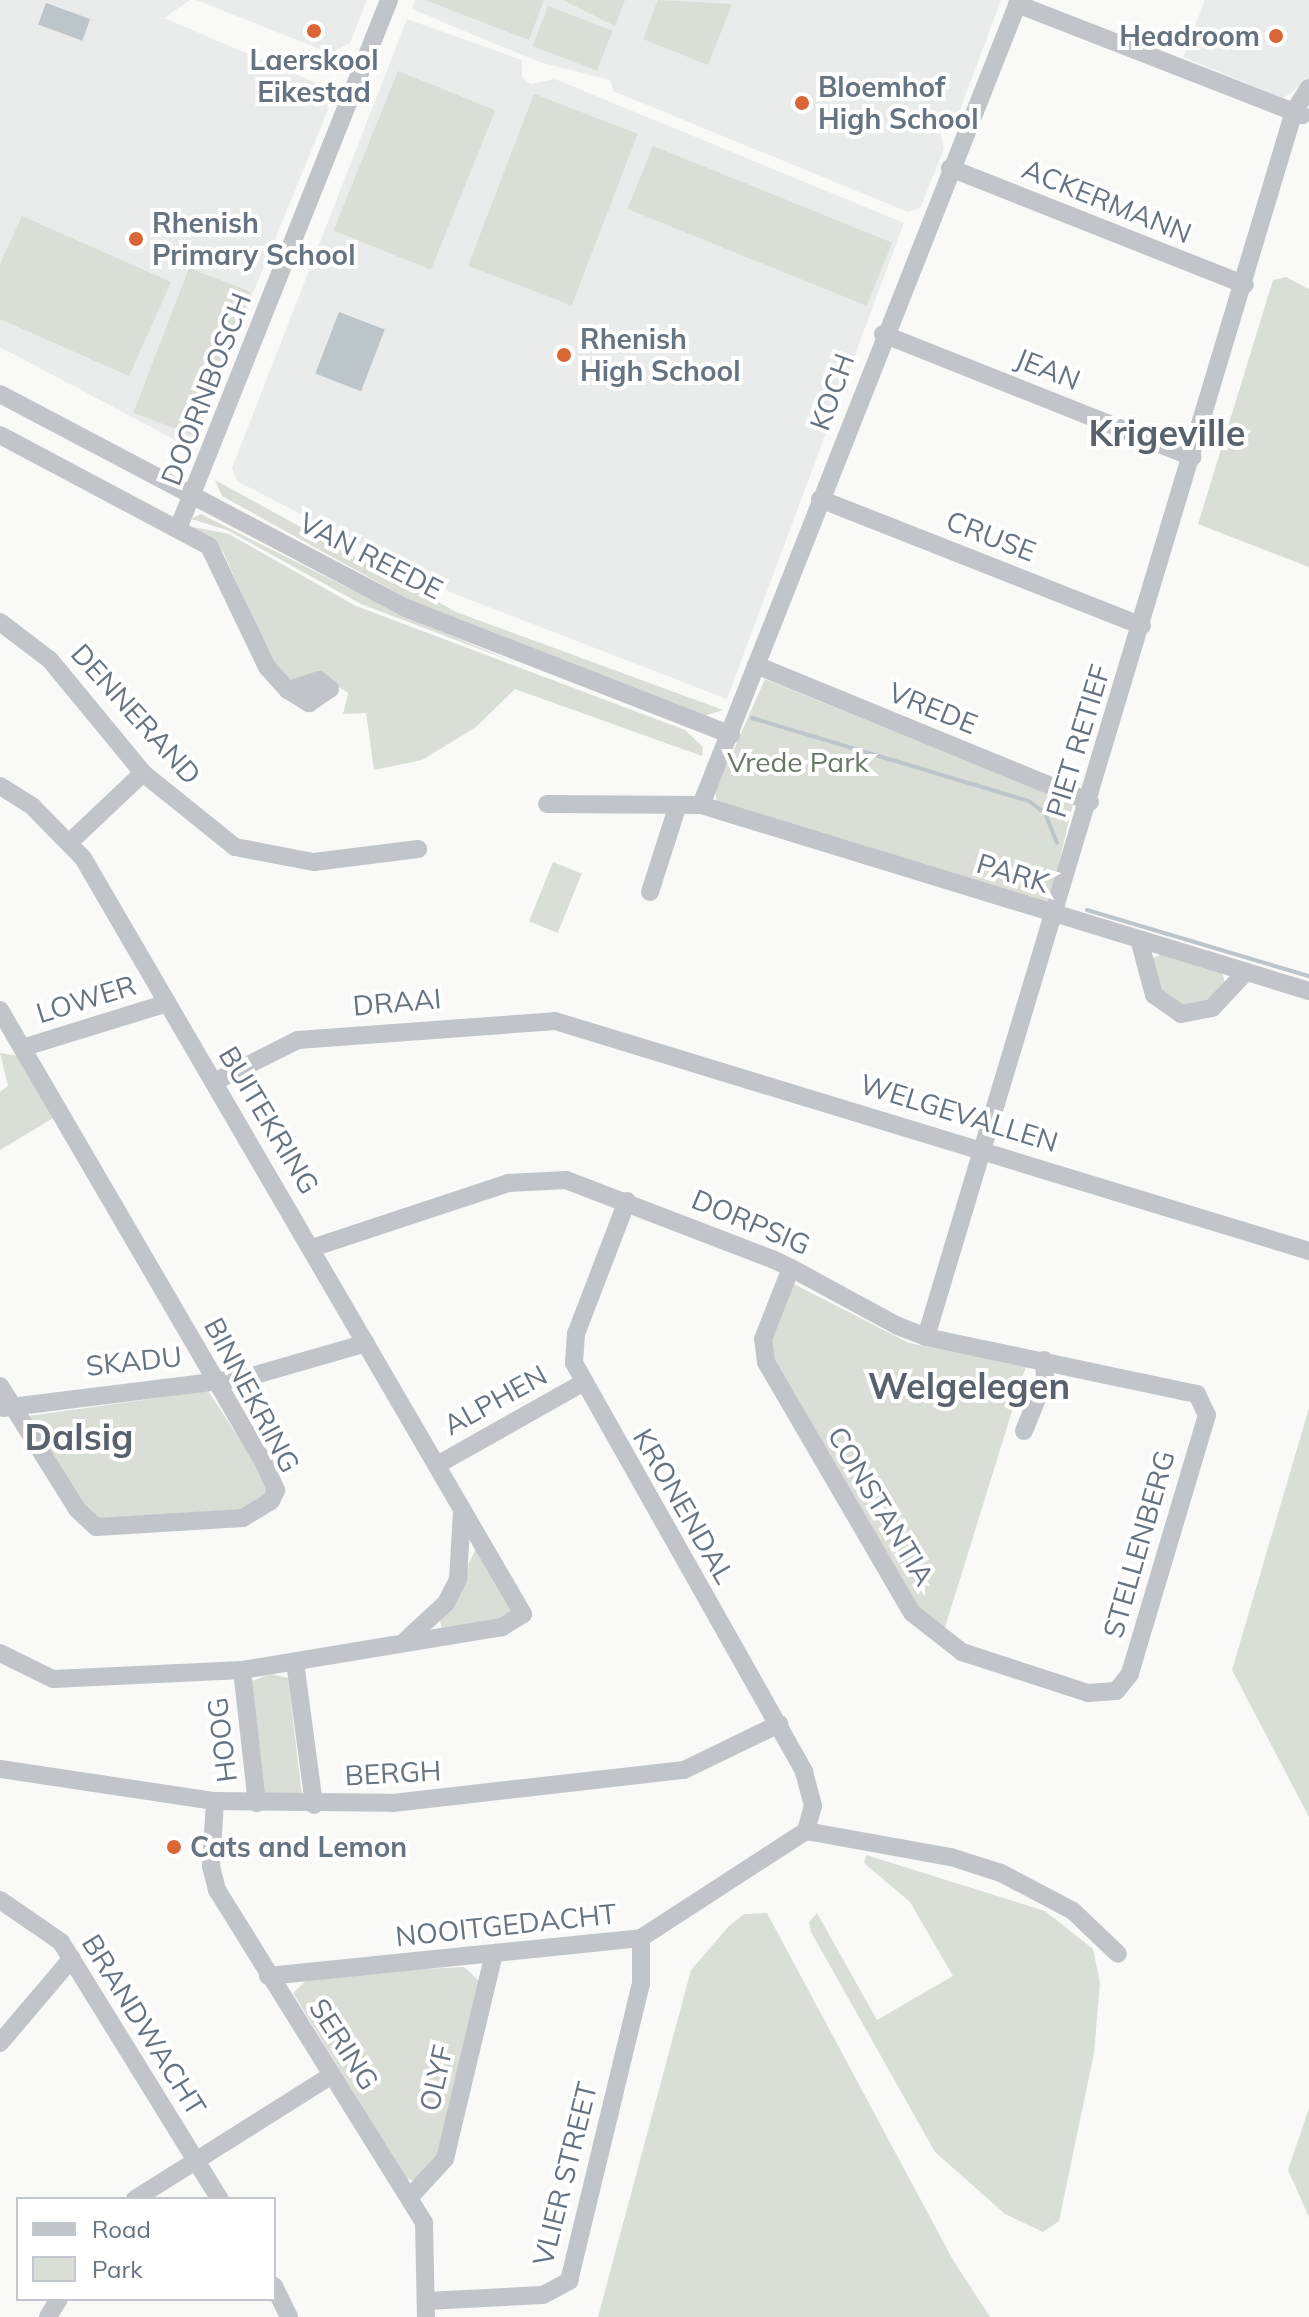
<!DOCTYPE html>
<style>
body{margin:0}
#map{position:relative;width:1309px;height:2317px;overflow:hidden;background:#f9faf8;font-family:Mulish,sans-serif}
div>[style]{position:absolute}
.built>*{inset:0;background:#eaebeb}
.green>*{inset:0;background:#d9ded7;transform-origin:0 0}
.water>*{inset:0;background:#bbc5ca;transform-origin:0 0}
.stream>*{height:4px;margin:-2px;padding:0 2px;transform-origin:2px;border-radius:2px;background:#bbc5ca}
.minor>*{height:18px;margin:-9px;padding:0 9px;transform-origin:9px;border-radius:9px;background:#c1c5c9}
.dots>*{width:22px;height:22px;translate:-50% -50%;box-sizing:border-box;border:4px solid #fff;border-radius:50%}
span{translate:-50% -50%;white-space:nowrap;text-align:center;line-height:1.15;-webkit-text-stroke:8px #fff;paint-order:stroke}
.poi-label{font-size:28px;color:#667481;font-weight:700}
.right{translate:-100% -50%;text-align:right}
.left{translate:0 -50%;text-align:left}
.street-label{font-size:28px;color:#667481}
.park-label{font-size:28px;color:#677965}
.district-label{font-size:36px;color:#58626c;font-weight:700}
.legend{position:absolute;left:16px;top:2197px;width:260px;height:104px;box-sizing:border-box;background:#fff;border:2px solid #c2c7cd;margin:0;padding:10px 14px;list-style:none;font-size:24px;color:#667481}
.legend li{display:flex;align-items:center;gap:16px;height:40px}
.legend b{width:40px;border:2px solid #c2c7cd}
</style>
<div id="map">
<div class="built">
<i style="clip-path:polygon(0 0,190px 0,164px 18px,326px 87px,328px 110px,194px 437px,179px 442px,0 347px)"></i>
<i style="clip-path:polygon(196px 0,367px 0,350px 43px,330px 53px)"></i>
<i style="clip-path:polygon(415px 0,1001px 0,958px 115px,939px 126px,944px 149px,920px 208px,908px 212px,613px 91px,610px 80px,539px 62px,412px 9px)"></i>
<i style="clip-path:polygon(1205px 0,1309px 0,1309px 80px,1283px 98px,1183px 57px)"></i>
<i style="clip-path:polygon(407px 19px,522px 60px,522px 78px,531px 84px,555px 79px,904px 223px,727px 699px,450px 592px,237px 481px,232px 468px)"></i>
</div>
<div class="green">
<i style="clip-path:polygon(425px 0,544px 0,529px 40px)"></i>
<i style="clip-path:polygon(563px 0,625px 0,615px 26px)"></i>
<i style="clip-path:polygon(658px 0,732px 4px,708px 65px,643px 39px)"></i>
<i style="left:548px;top:6px;width:69px;height:43px;rotate:21deg"></i>
<i style="left:398px;top:71px;width:105px;height:172px;rotate:22deg"></i>
<i style="left:534px;top:94px;width:111px;height:184px;rotate:21deg"></i>
<i style="left:653px;top:146px;width:258px;height:68px;rotate:22deg"></i>
<i style="clip-path:polygon(22px 216px,171px 282px,129px 376px,0 319px,0 264px)"></i>
<i style="left:189px;top:268px;width:66px;height:155px;rotate:21deg"></i>
<i style="clip-path:polygon(1286px 277px,1309px 289px,1309px 567px,1198px 524px,1273px 280px)"></i>
<i style="clip-path:polygon(215px 480px,456px 612px,723px 710px,704px 716px,437px 615px,222px 496px)"></i>
<i style="clip-path:polygon(201px 514px,398px 613px,519px 664px,361px 604px,227px 530px,191px 519px)"></i>
<i style="clip-path:polygon(193px 527px,229px 534px,356px 606px,685px 730px,703px 747px,702px 756px,515px 689px,476px 727px,422px 760px,374px 770px,366px 713px,343px 714px,348px 693px,336px 685px,290px 681px,273px 663px,223px 552px)"></i>
<i style="clip-path:polygon(765px 679px,1073px 804px,1050px 900px,1036px 904px,718px 806px,715px 792px)"></i>
<i style="left:553px;top:862px;width:31px;height:64px;rotate:22deg"></i>
<i style="clip-path:polygon(1162px 954px,1222px 972px,1227px 990px,1186px 1010px,1156px 991px,1151px 959px)"></i>
<i style="clip-path:polygon(0 1053px,19px 1056px,55px 1117px,0 1150px,0 1092px,8px 1086px)"></i>
<i style="clip-path:polygon(790px 1282px,909px 1343px,1026px 1366px,943px 1634px,914px 1613px,761px 1343px)"></i>
<i style="clip-path:polygon(208px 1391px,270px 1485px,261px 1507px,130px 1524px,90px 1517px,28px 1416px)"></i>
<i style="clip-path:polygon(1309px 1408px,1309px 1817px,1232px 1670px)"></i>
<i style="clip-path:polygon(476px 1549px,517px 1616px,442px 1628px,440px 1621px)"></i>
<i style="clip-path:polygon(271px 1674px,288px 1678px,302px 1796px,266px 1795px,262px 1789px,252px 1681px)"></i>
<i style="clip-path:polygon(866px 1855px,1045px 1911px,1093px 1949px,1100px 1983px,1094px 2053px,1059px 2221px,1043px 2232px,1005px 2214px,935px 2152px,811px 1932px,809px 1922px,817px 1913px,877px 2020px,953px 1976px,910px 1902px,864px 1863px)"></i>
<i style="clip-path:polygon(767px 1913px,953px 2260px,990px 2317px,598px 2317px,691px 1970px,729px 1926px,744px 1914px)"></i>
<i style="clip-path:polygon(464px 1967px,480px 1982px,437px 2167px,418px 2183px,406px 2178px,293px 1993px,312px 1975px)"></i>
<i style="clip-path:polygon(1309px 2108px,1309px 2217px,1288px 2170px)"></i>
</div>
<div class="water">
<i style="left:46px;top:3px;width:47px;height:23px;rotate:20deg"></i>
<i style="left:339px;top:312px;width:49px;height:66px;rotate:21deg"></i>
</div>
<div class="stream">
<i style="left:752px;top:718px;width:289px;rotate:16.7deg"></i>
<i style="left:1029px;top:801px;width:20px;rotate:37deg"></i>
<i style="left:1045px;top:813px;width:32px;rotate:68deg"></i>
<i style="left:1087px;top:910px;width:232px;rotate:16.6deg"></i>
</div>
<div class="minor">
<i style="left:1017px;top:4px;width:306px;rotate:21.3deg"></i>
<i style="left:950px;top:168px;width:317px;rotate:21.6deg"></i>
<i style="left:883px;top:334px;width:333px;rotate:21.7deg"></i>
<i style="left:0;top:394px;width:459px;rotate:27.8deg"></i>
<i style="left:406px;top:608px;width:349px;rotate:21.3deg"></i>
<i style="left:0;top:435px;width:237px;rotate:28deg"></i>
<i style="left:209px;top:546px;width:134px;rotate:64.4deg"></i>
<i style="left:267px;top:667px;width:31px;rotate:48deg"></i>
<i style="left:288px;top:690px;width:25px;rotate:32deg"></i>
<i style="left:309px;top:703px;width:25px;rotate:-34deg"></i>
<i style="left:330px;top:689px;width:14px;rotate:-141deg"></i>
<i style="left:319px;top:680px;width:33px;rotate:162deg"></i>
<i style="left:820px;top:499px;width:346px;rotate:21.5deg"></i>
<i style="left:178px;top:529px;width:570px;rotate:-68.25deg"></i>
<i style="left:0;top:622px;width:63px;rotate:37.2deg"></i>
<i style="left:50px;top:660px;width:146px;rotate:50.5deg"></i>
<i style="left:143px;top:773px;width:118px;rotate:38.8deg"></i>
<i style="left:235px;top:847px;width:80px;rotate:10.8deg"></i>
<i style="left:314px;top:862px;width:105px;rotate:-7.1deg"></i>
<i style="left:756px;top:665px;width:361px;rotate:22.3deg"></i>
<i style="left:0;top:786px;width:39px;rotate:32deg"></i>
<i style="left:33px;top:807px;width:71px;rotate:45.6deg"></i>
<i style="left:83px;top:858px;width:875px;rotate:59.8deg"></i>
<i style="left:523px;top:1614px;width:25px;rotate:148deg"></i>
<i style="left:502px;top:1627px;width:264px;rotate:170.6deg"></i>
<i style="left:242px;top:1670px;width:189px;rotate:177.3deg"></i>
<i style="left:53px;top:1679px;width:59px;rotate:-153.9deg"></i>
<i style="left:547px;top:804px;width:154px;rotate:0.4deg"></i>
<i style="left:701px;top:805px;width:636px;rotate:17.01deg"></i>
<i style="left:701px;top:805px;width:866px;rotate:-68.44deg"></i>
<i style="left:71px;top:841px;width:99px;rotate:-43.4deg"></i>
<i style="left:650px;top:892px;width:91px;rotate:-72.2deg"></i>
<i style="left:1140px;top:943px;width:54px;rotate:74.9deg"></i>
<i style="left:1154px;top:995px;width:33px;rotate:35deg"></i>
<i style="left:1181px;top:1014px;width:32px;rotate:-11deg"></i>
<i style="left:1212px;top:1008px;width:50px;rotate:-46.6deg"></i>
<i style="left:0;top:1010px;width:524px;rotate:59.77deg"></i>
<i style="left:264px;top:1463px;width:30px;rotate:66deg"></i>
<i style="left:276px;top:1490px;width:12px;rotate:114deg"></i>
<i style="left:271px;top:1501px;width:33px;rotate:149deg"></i>
<i style="left:243px;top:1518px;width:147px;rotate:176.5deg"></i>
<i style="left:96px;top:1527px;width:26px;rotate:-137deg"></i>
<i style="left:77px;top:1509px;width:145px;rotate:-122deg"></i>
<i style="left:22px;top:1048px;width:152px;rotate:-17.2deg"></i>
<i style="left:214px;top:1082px;width:94px;rotate:-26.6deg"></i>
<i style="left:298px;top:1040px;width:258px;rotate:-4.2deg"></i>
<i style="left:555px;top:1021px;width:788px;rotate:16.96deg"></i>
<i style="left:627px;top:1201px;width:142px;rotate:111deg"></i>
<i style="left:576px;top:1334px;width:29px;rotate:94deg"></i>
<i style="left:574px;top:1363px;width:469px;rotate:60.6deg"></i>
<i style="left:804px;top:1772px;width:35px;rotate:75deg"></i>
<i style="left:813px;top:1806px;width:26px;rotate:106deg"></i>
<i style="left:312px;top:1248px;width:206px;rotate:-18.3deg"></i>
<i style="left:508px;top:1183px;width:58px;rotate:-3deg"></i>
<i style="left:566px;top:1180px;width:221px;rotate:21deg"></i>
<i style="left:772px;top:1259px;width:21px;rotate:25deg"></i>
<i style="left:791px;top:1268px;width:122px;rotate:28.5deg"></i>
<i style="left:898px;top:1326px;width:30px;rotate:21deg"></i>
<i style="left:926px;top:1337px;width:277px;rotate:11.9deg"></i>
<i style="left:1197px;top:1394px;width:23px;rotate:65deg"></i>
<i style="left:1207px;top:1415px;width:270px;rotate:106.6deg"></i>
<i style="left:1130px;top:1674px;width:22px;rotate:129deg"></i>
<i style="left:1116px;top:1691px;width:28px;rotate:176deg"></i>
<i style="left:1088px;top:1693px;width:133px;rotate:-162deg"></i>
<i style="left:962px;top:1652px;width:63px;rotate:-142deg"></i>
<i style="left:912px;top:1613px;width:290px;rotate:-120.2deg"></i>
<i style="left:766px;top:1362px;width:23px;rotate:-97deg"></i>
<i style="left:763px;top:1339px;width:76px;rotate:-68.5deg"></i>
<i style="left:926px;top:1337px;width:1280px;rotate:-73.29deg"></i>
<i style="left:1294px;top:111px;width:27px;rotate:-57deg"></i>
<i style="left:3px;top:1408px;width:244px;rotate:-7.1deg"></i>
<i style="left:245px;top:1378px;width:126px;rotate:-16.1deg"></i>
<i style="left:1024px;top:1431px;width:56px;rotate:-68deg"></i>
<i style="left:1045px;top:1379px;width:19px;rotate:-93deg"></i>
<i style="left:437px;top:1465px;width:165px;rotate:-29.4deg"></i>
<i style="left:406px;top:1640px;width:54px;rotate:-42.8deg"></i>
<i style="left:446px;top:1603px;width:27px;rotate:-63deg"></i>
<i style="left:458px;top:1579px;width:68px;rotate:-86.6deg"></i>
<i style="left:295px;top:1662px;width:144px;rotate:82.4deg"></i>
<i style="left:242px;top:1670px;width:134px;rotate:83.6deg"></i>
<i style="left:0;top:1769px;width:217px;rotate:8.5deg"></i>
<i style="left:215px;top:1801px;width:178px;rotate:0.6deg"></i>
<i style="left:393px;top:1803px;width:293px;rotate:-6.5deg"></i>
<i style="left:684px;top:1770px;width:106px;rotate:-25.8deg"></i>
<i style="left:215px;top:1801px;width:65px;rotate:93.5deg"></i>
<i style="left:211px;top:1866px;width:25px;rotate:76deg"></i>
<i style="left:217px;top:1890px;width:392px;rotate:58.1deg"></i>
<i style="left:424px;top:2223px;width:94px;rotate:88.8deg"></i>
<i style="left:0;top:1900px;width:74px;rotate:34.5deg"></i>
<i style="left:61px;top:1942px;width:302px;rotate:58.3deg"></i>
<i style="left:268px;top:1976px;width:375px;rotate:-5.8deg"></i>
<i style="left:641px;top:1938px;width:197px;rotate:-33deg"></i>
<i style="left:806px;top:1831px;width:147px;rotate:10.2deg"></i>
<i style="left:951px;top:1857px;width:52px;rotate:17.7deg"></i>
<i style="left:1001px;top:1873px;width:81px;rotate:27.8deg"></i>
<i style="left:1073px;top:1911px;width:62px;rotate:43.7deg"></i>
<i style="left:0;top:2043px;width:111px;rotate:-49.7deg"></i>
<i style="left:410px;top:2197px;width:52px;rotate:-47.4deg"></i>
<i style="left:445px;top:2159px;width:207px;rotate:-76.6deg"></i>
<i style="left:135px;top:2199px;width:231px;rotate:-32.2deg"></i>
<i style="left:274px;top:2286px;width:34px;rotate:64deg"></i>
<i style="left:427px;top:2301px;width:116px;rotate:-3deg"></i>
<i style="left:543px;top:2295px;width:30px;rotate:-28deg"></i>
<i style="left:569px;top:2281px;width:306px;rotate:-76.4deg"></i>
<i style="left:641px;top:1984px;width:46px;rotate:-90deg"></i>
<i style="left:48px;top:2317px;width:21px;rotate:-59deg"></i>
</div>
<div class="dots">
<i style="left:314px;top:31px;background:#da6637"></i>
<i style="left:1276px;top:36px;background:#da6637"></i>
<i style="left:802px;top:103px;background:#da6637"></i>
<i style="left:136px;top:239px;background:#da6637"></i>
<i style="left:564px;top:355px;background:#da6637"></i>
<i style="left:174px;top:1847px;background:#da6637"></i>
</div>
<div class="poi-label">
<span class="right" style="left:1260px;top:36px">Headroom</span>
<span style="left:314px;top:76px">Laerskool<br>Eikestad</span>
<span class="left" style="left:818px;top:103px">Bloemhof<br>High School</span>
<span class="left" style="left:152px;top:239px">Rhenish<br>Primary School</span>
<span class="left" style="left:580px;top:355px">Rhenish<br>High School</span>
<span class="left" style="left:190px;top:1847px">Cats and Lemon</span>
</div>
<div class="street-label">
<span style="left:1107px;top:201px;rotate:22deg">ACKERMANN</span>
<span style="left:1048px;top:369px;rotate:22deg">JEAN</span>
<span style="left:206px;top:389px;rotate:-69deg">DOORNBOSCH</span>
<span style="left:832px;top:392px;rotate:-70deg">KOCH</span>
<span style="left:991px;top:536px;rotate:21deg">CRUSE</span>
<span style="left:371px;top:556px;rotate:27deg">VAN REEDE</span>
<span style="left:933px;top:708px;rotate:22deg">VREDE</span>
<span style="left:136px;top:714px;rotate:48deg">DENNERAND</span>
<span style="left:1078px;top:741px;rotate:-73deg">PIET RETIEF</span>
<span style="left:1013px;top:873px;rotate:17deg">PARK</span>
<span style="left:86px;top:999px;rotate:-17deg">LOWER</span>
<span style="left:397px;top:1002px;rotate:-5deg">DRAAI</span>
<span style="left:959px;top:1113px;rotate:17deg">WELGEVALLEN</span>
<span style="left:269px;top:1120px;rotate:59deg">BUITEKRING</span>
<span style="left:751px;top:1222px;rotate:23deg">DORPSIG</span>
<span style="left:134px;top:1361px;rotate:-6deg">SKADU</span>
<span style="left:252px;top:1395px;rotate:62deg">BINNEKRING</span>
<span style="left:495px;top:1400px;rotate:-29deg">ALPHEN</span>
<span style="left:684px;top:1506px;rotate:60deg">KRONENDAL</span>
<span style="left:881px;top:1506px;rotate:59deg">CONSTANTIA</span>
<span style="left:1139px;top:1544px;rotate:-74deg">STELLENBERG</span>
<span style="left:222px;top:1740px;rotate:-97deg">HOOG</span>
<span style="left:393px;top:1773px;rotate:-3deg">BERGH</span>
<span style="left:506px;top:1925px;rotate:-6deg">NOOITGEDACHT</span>
<span style="left:144px;top:2025px;rotate:58deg">BRANDWACHT</span>
<span style="left:344px;top:2044px;rotate:57deg">SERING</span>
<span style="left:436px;top:2078px;rotate:-77deg">OLYF</span>
<span style="left:565px;top:2174px;rotate:-76deg">VLIER STREET</span>
</div>
<div class="park-label">
<span style="left:798px;top:762px">Vrede Park</span>
</div>
<div class="district-label">
<span style="left:1167px;top:433px">Krigeville</span>
<span style="left:969px;top:1386px">Welgelegen</span>
<span style="left:79px;top:1437px">Dalsig</span>
</div>
<ul class="legend">
<li><b style="height:10px;background:#c1c5c9"></b>Road</li>
<li><b style="height:22px;background:#d9ded7"></b>Park</li>
</ul>
</div>
